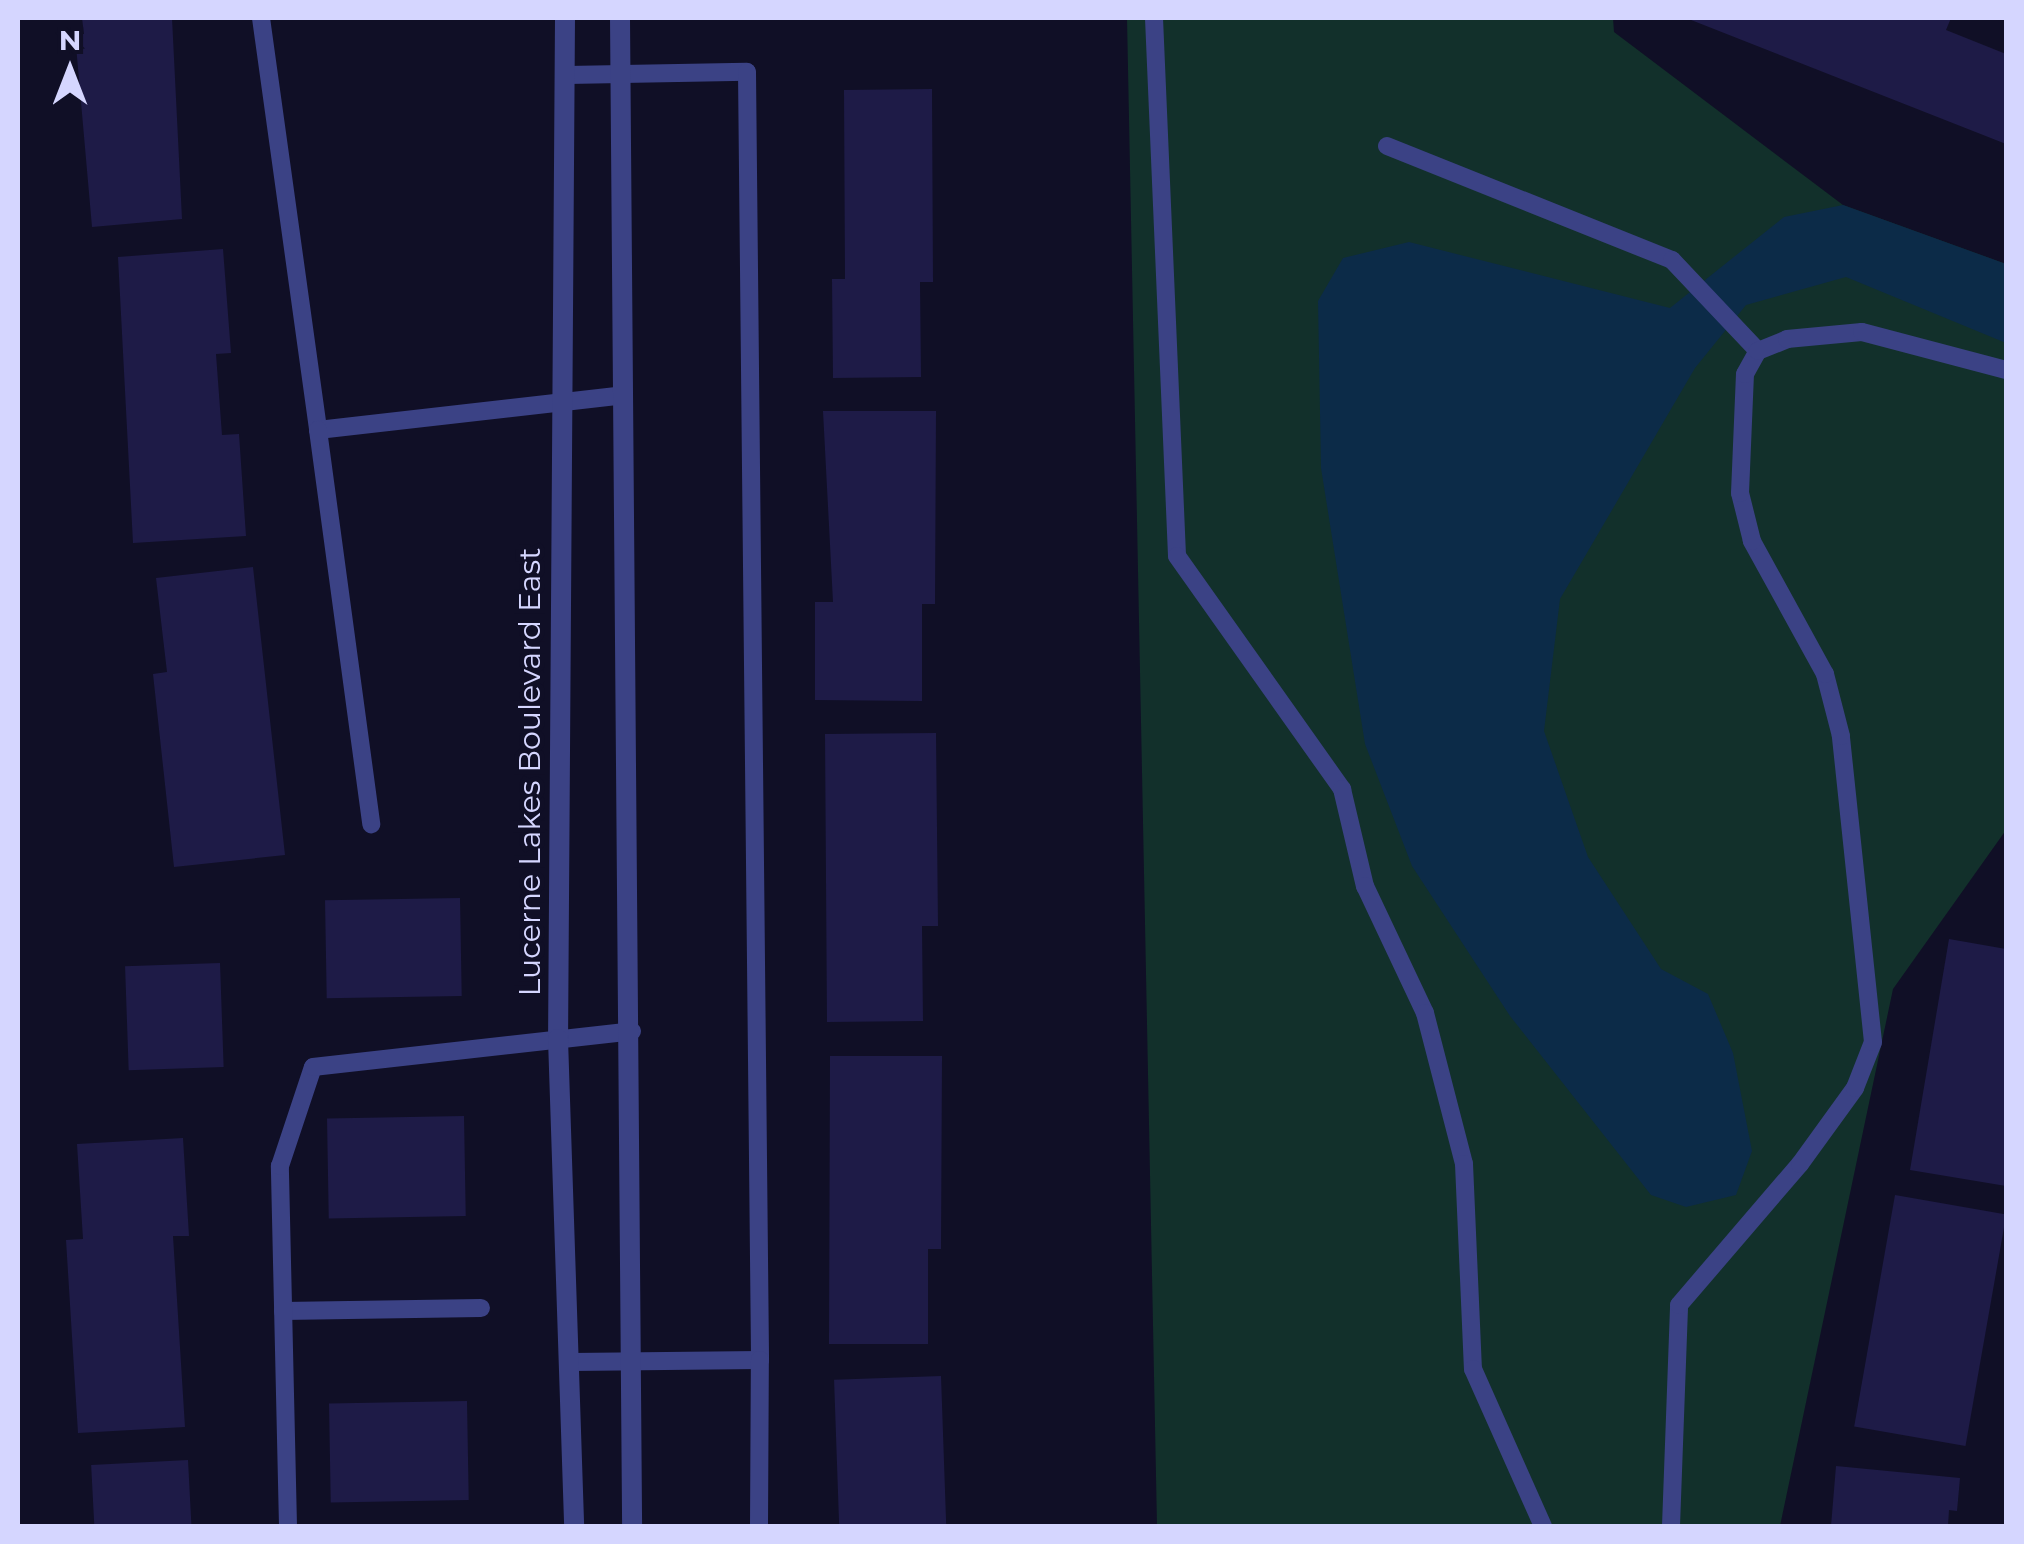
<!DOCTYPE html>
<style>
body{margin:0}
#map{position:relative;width:2024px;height:1544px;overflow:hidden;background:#100f26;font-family:Montserrat,sans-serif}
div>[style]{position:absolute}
.green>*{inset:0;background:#12302b}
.water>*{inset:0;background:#0c2b48}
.building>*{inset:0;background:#1e1b47;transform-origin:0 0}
.service>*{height:18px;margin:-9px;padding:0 9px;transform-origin:9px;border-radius:9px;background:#3b4285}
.minor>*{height:20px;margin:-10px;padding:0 10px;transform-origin:10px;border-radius:10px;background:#3b4285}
span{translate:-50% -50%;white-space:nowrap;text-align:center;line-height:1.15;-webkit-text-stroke:10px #100f26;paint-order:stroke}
.street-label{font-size:30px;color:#d5d6ff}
.frame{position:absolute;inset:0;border:20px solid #d5d6ff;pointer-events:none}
.north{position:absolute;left:20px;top:20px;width:100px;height:100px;-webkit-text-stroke:8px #100f26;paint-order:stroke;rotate:0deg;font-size:28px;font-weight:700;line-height:40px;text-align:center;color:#d5d6ff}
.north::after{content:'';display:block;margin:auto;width:35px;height:45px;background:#d5d6ff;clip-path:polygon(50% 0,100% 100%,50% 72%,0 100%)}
</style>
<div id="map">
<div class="green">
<i style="clip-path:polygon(1127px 18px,1613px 18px,1614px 32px,1843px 205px,2006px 264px,2006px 830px,1893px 989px,1780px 1526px,1157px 1526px)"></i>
</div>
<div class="water">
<i style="clip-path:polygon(1843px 205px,2006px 264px,2006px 343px,1846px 277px,1746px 305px,1695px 368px,1560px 599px,1544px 731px,1588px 857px,1661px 969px,1708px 994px,1733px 1053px,1752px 1151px,1736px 1195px,1686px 1207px,1651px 1195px,1510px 1016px,1412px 866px,1365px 744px,1321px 468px,1318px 301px,1343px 258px,1409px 242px,1670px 308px,1784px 217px)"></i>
</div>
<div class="building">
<i style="clip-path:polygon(82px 18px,172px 18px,182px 219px,92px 227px,75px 34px,84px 34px)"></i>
<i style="clip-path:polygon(1686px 18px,1951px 18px,1946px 30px,2006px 54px,2006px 144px)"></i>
<i style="clip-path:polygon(932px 89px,933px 282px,920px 282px,921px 377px,833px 378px,832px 279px,845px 279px,844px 90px)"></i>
<i style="clip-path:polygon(223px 249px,231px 353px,216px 354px,222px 435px,239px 434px,246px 536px,133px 543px,118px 257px)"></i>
<i style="clip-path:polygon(823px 411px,936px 411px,935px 604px,922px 604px,922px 701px,815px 700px,815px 602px,833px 602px)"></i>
<i style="clip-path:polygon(253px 567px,285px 855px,174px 867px,153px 674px,167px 672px,156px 578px)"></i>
<i style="clip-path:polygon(936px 733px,938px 926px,922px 926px,923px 1021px,827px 1022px,825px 734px)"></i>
<i style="left:460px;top:898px;width:98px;height:135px;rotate:89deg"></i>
<i style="clip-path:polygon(1949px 939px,2006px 949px,2006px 1186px,1910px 1170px)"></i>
<i style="left:220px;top:963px;width:104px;height:95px;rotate:88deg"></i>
<i style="clip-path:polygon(830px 1056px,942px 1056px,941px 1249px,928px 1249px,928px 1344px,829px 1344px)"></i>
<i style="left:464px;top:1116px;width:100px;height:137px;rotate:89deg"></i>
<i style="clip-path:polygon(183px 1138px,189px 1236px,173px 1236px,185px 1427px,78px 1433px,66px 1240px,83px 1239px,77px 1144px)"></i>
<i style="left:1895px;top:1195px;width:113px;height:235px;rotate:10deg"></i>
<i style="left:941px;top:1376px;width:150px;height:107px;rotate:88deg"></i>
<i style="left:467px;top:1401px;width:99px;height:138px;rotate:89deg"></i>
<i style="left:188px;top:1460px;width:66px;height:97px;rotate:87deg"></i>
<i style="clip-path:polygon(1836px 1466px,1960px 1478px,1957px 1511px,1949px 1510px,1948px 1526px,1831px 1526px)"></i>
</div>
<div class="service">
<i style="left:261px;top:18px;width:416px;rotate:82.1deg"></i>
<i style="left:318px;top:430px;width:307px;rotate:-6.5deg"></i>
<i style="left:1154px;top:18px;width:538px;rotate:87.55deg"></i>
<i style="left:1177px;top:556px;width:286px;rotate:54.7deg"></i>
<i style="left:1342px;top:789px;width:100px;rotate:76.7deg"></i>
<i style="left:1365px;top:886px;width:140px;rotate:64.7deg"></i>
<i style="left:1425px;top:1013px;width:156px;rotate:75.5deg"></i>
<i style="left:1464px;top:1164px;width:205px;rotate:87.5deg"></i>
<i style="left:1473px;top:1369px;width:172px;rotate:66deg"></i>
<i style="left:567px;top:75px;width:180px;rotate:-1deg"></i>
<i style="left:747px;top:72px;width:1288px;rotate:89.42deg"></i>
<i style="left:760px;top:1360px;width:189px;rotate:179.4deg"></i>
<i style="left:1387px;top:146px;width:307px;rotate:21.8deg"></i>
<i style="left:1672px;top:260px;width:125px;rotate:46.6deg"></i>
<i style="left:318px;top:430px;width:398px;rotate:82.3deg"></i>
<i style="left:283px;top:1311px;width:198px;rotate:-0.9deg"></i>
<i style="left:288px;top:1526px;width:360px;rotate:-91.3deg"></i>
<i style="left:280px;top:1166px;width:104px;rotate:-71.6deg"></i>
<i style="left:313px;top:1067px;width:321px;rotate:-6.4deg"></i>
<i style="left:759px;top:1526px;width:166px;rotate:-89.7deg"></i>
<i style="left:1671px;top:1526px;width:221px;rotate:-87.9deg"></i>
<i style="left:1679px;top:1305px;width:186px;rotate:-49.4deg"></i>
<i style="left:1800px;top:1164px;width:94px;rotate:-54.1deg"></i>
<i style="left:1855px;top:1088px;width:49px;rotate:-68.6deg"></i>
<i style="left:1873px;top:1042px;width:308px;rotate:-96deg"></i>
<i style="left:1841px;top:736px;width:64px;rotate:-104.5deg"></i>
<i style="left:1825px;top:674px;width:152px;rotate:-118.8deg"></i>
<i style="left:1752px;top:541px;width:49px;rotate:-104deg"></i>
<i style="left:1740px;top:493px;width:119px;rotate:-87.6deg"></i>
<i style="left:1745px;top:374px;width:26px;rotate:-61deg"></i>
<i style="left:1758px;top:351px;width:31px;rotate:-22deg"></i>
<i style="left:1787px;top:339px;width:75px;rotate:-5.3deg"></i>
<i style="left:1862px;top:332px;width:149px;rotate:14.8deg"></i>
</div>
<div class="minor">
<i style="left:565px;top:18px;width:1021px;rotate:90.39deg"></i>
<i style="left:558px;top:1039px;width:487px;rotate:88.1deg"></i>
<i style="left:620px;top:18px;width:1508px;rotate:89.54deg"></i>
</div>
<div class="street-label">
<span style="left:530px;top:772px;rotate:-90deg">Lucerne Lakes Boulevard East</span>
</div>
<div class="frame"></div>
<div class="north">N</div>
</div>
